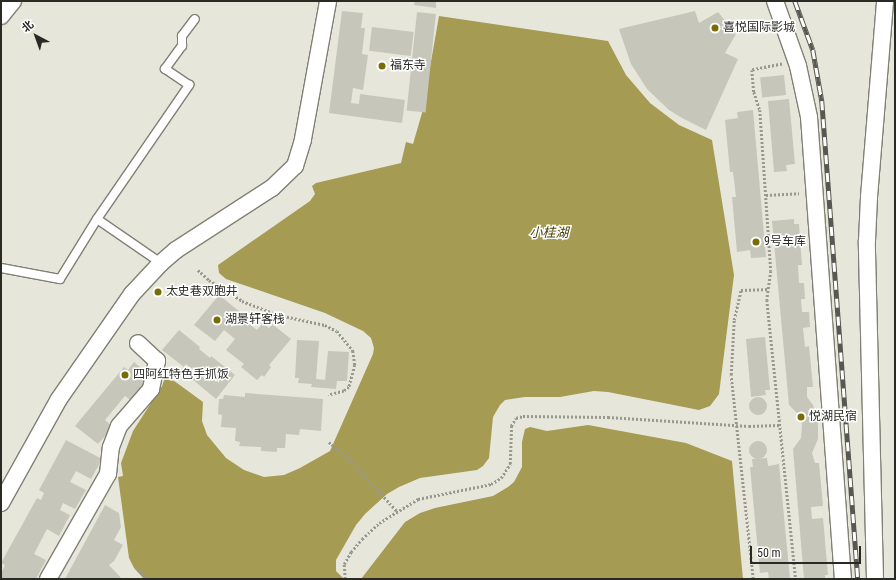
<!DOCTYPE html>
<meta charset="utf-8">
<style>
body{margin:0}
#map{position:relative;width:896px;height:580px;overflow:hidden;background:#e7e6da;font-family:"Roboto Condensed","Noto Sans SC",sans-serif}
div>[style]{position:absolute}
.water>*{inset:0;background:#a59b53}
.building>*{inset:0;background:#c7c6ba;transform-origin:0 0}
.round{border-radius:50%}
.path>*{height:2.5px;margin-top:-1.25px;transform-origin:0;background:repeating-linear-gradient(90deg,#99988f 0 2px,transparent 0 4px)}
.roads{filter:drop-shadow(1px 0 #818075) drop-shadow(-1px 0 #818075) drop-shadow(0 1px #818075) drop-shadow(0 -1px #818075)}
.lane>*{height:8px;margin:-4px;padding:0 4px;transform-origin:4px;border-radius:4px;background:#fff}
.street>*{height:16px;margin:-8px;padding:0 8px;transform-origin:8px;border-radius:8px;background:#fff}
.rail>*{height:4.5px;margin-top:-2.25px;transform-origin:0;background:repeating-linear-gradient(90deg,#fff 0 9px,#585851 0 18px);box-sizing:border-box;border-block:1px solid #585851}
.dots>*{width:11px;height:11px;translate:-50% -50%;box-sizing:border-box;border:2px solid #fff;border-radius:50%}
span{translate:-50% -50%;white-space:nowrap;text-align:center;line-height:1.15;-webkit-text-stroke:3px #fff;paint-order:stroke}
.poi-label{font-size:12px;color:#2a2a25}
.left{translate:0 -50%;text-align:left}
.water-label{font-size:13px;color:#4b4408;font-style:italic}
.frame{position:absolute;inset:0;border:2px solid #2a2a25;pointer-events:none}
.north{position:absolute;left:16px;top:16px;width:40px;height:40px;-webkit-text-stroke:3px #fff;paint-order:stroke;rotate:319deg;font-size:11px;font-weight:700;line-height:16px;text-align:center;color:#2a2a25}
.north::after{content:'';display:block;margin:auto;width:14px;height:18px;background:#2a2a25;clip-path:polygon(50% 0,100% 100%,50% 72%,0 100%)}
.scale{position:absolute;left:750px;top:546px;width:111px;height:18px;box-sizing:border-box;border:2px solid #2a2a25;border-top:0;padding-left:5px;font-size:12px;line-height:14px;white-space:nowrap;color:#2a2a25;-webkit-text-stroke:3px #fff;paint-order:stroke}
</style>
<div id="map">
<div class="water">
<i style="clip-path:polygon(439px 16px,608px 41px,626px 75px,650px 103px,679px 125px,712px 140px,734px 275px,719px 394px,710px 406px,699px 410px,608px 392px,594px 391px,560px 397px,525px 397px,505px 400px,500px 405px,493px 417px,489px 458px,483px 466px,477px 470px,420px 478px,399px 487px,387px 494px,365px 514px,356px 525px,336px 560px,336px 571px,344px 579px,144px 579px,134px 568px,129px 558px,118px 477px,123px 476px,121px 463px,133px 431px,162px 386px,166px 375px,203px 402px,202px 421px,207px 435px,226px 458px,244px 470px,264px 477px,284px 475px,300px 468px,330px 451px,373px 354px,374px 348px,371px 338px,363px 331px,325px 313px,226px 279px,219px 273px,218px 265px,310px 201px,315px 194px,312px 186px,316px 183px,401px 163px,406px 142px,413px 144px,422px 113px)"></i>
<i style="clip-path:polygon(588px 425px,686px 443px,732px 461px,743px 579px,361px 579px,405px 522px,420px 513px,435px 508px,493px 496px,508px 487px,514px 482px,522px 467px,522px 442px,525px 429px,530px 427px,547px 431px)"></i>
</div>
<div class="building">
<i style="clip-path:polygon(415px 1px,436px 1px,436px 8px,414px 5px)"></i>
<i style="clip-path:polygon(342px 11px,363px 13px,361px 28px,365px 28px,362px 54px,368px 55px,363px 90px,353px 88px,351px 103px,359px 104px,360px 94px,405px 100px,402px 123px,329px 113px)"></i>
<i style="clip-path:polygon(695px 11px,699px 23px,718px 12px,736px 34px,725px 53px,738px 59px,706px 130px,682px 118px,669px 110px,647px 89px,631px 64px,619px 29px)"></i>
<i style="left:417px;top:12px;width:19px;height:99px;rotate:6deg"></i>
<i style="left:372px;top:27px;width:42px;height:24px;rotate:7deg"></i>
<i style="left:784px;top:75px;width:20px;height:24px;rotate:84deg"></i>
<i style="clip-path:polygon(789px 99px,795px 164px,786px 165px,787px 171px,774px 172px,768px 101px)"></i>
<i style="clip-path:polygon(753px 110px,766px 257px,751px 258px,750px 250px,737px 252px,732px 197px,736px 197px,733px 172px,730px 172px,725px 120px,738px 118px,737px 112px)"></i>
<i style="clip-path:polygon(794px 219px,794px 224px,799px 224px,802px 265px,798px 265px,799px 283px,804px 283px,805px 299px,801px 299px,802px 312px,809px 312px,810px 327px,803px 328px,805px 347px,809px 346px,813px 387px,807px 387px,807px 397px,813px 405px,818px 423px,818px 439px,812px 453px,815px 463px,819px 463px,823px 506px,811px 507px,812px 519px,823px 518px,828px 575px,825px 575px,825px 579px,804px 579px,793px 449px,801px 438px,802px 425px,798px 414px,789px 405px,772px 221px)"></i>
<i style="clip-path:polygon(219px 295px,250px 320px,248px 323px,257px 330px,263px 323px,269px 328px,272px 324px,291px 339px,269px 365px,271px 367px,264px 377px,262px 375px,257px 380px,241px 367px,244px 364px,226px 350px,235px 339px,224px 330px,215px 341px,194px 325px)"></i>
<i style="clip-path:polygon(179px 330px,200px 347px,199px 349px,210px 358px,211px 356px,235px 375px,216px 399px,192px 379px,197px 373px,186px 364px,184px 367px,162px 350px)"></i>
<i style="clip-path:polygon(765px 337px,770px 390px,765px 390px,766px 395px,751px 397px,746px 339px)"></i>
<i style="clip-path:polygon(297px 340px,319px 341px,316px 379px,325px 380px,328px 351px,349px 352px,347px 381px,337px 381px,336px 389px,311px 387px,312px 384px,298px 383px,299px 378px,295px 378px)"></i>
<i style="clip-path:polygon(134px 362px,149px 375px,143px 383px,147px 385px,133px 402px,125px 396px,105px 420px,113px 427px,98px 444px,75px 426px,124px 367px,128px 370px)"></i>
<i style="clip-path:polygon(245px 393px,323px 399px,321px 431px,300px 429px,299px 435px,286px 434px,285px 448px,277px 448px,277px 452px,261px 451px,261px 447px,239px 446px,240px 442px,235px 441px,236px 428px,221px 427px,222px 415px,218px 414px,219px 399px,223px 399px,224px 395px,245px 397px)"></i>
<i class="round" style="left:749px;top:397px;width:18px;height:18px"></i>
<i style="clip-path:polygon(66px 440px,102px 459px,91px 479px,76px 471px,70px 482px,86px 490px,75px 509px,63px 503px,60px 510px,70px 515px,59px 536px,47px 529px,34px 554px,46px 560px,36px 579px,1px 579px,1px 573px,5px 565px,1px 563px,37px 498px,41px 500px,44px 493px,39px 490px)"></i>
<i class="round" style="left:749px;top:441px;width:18px;height:18px"></i>
<i style="clip-path:polygon(767px 458px,768px 466px,779px 464px,790px 579px,769px 579px,768px 572px,760px 573px,750px 467px,753px 467px,752px 459px)"></i>
<i style="clip-path:polygon(105px 505px,119px 513px,121px 527px,114px 540px,123px 545px,114px 561px,109px 565px,122px 579px,65px 579px)"></i>
</div>
<div class="path">
<i style="left:782px;top:64px;width:31px;rotate:169deg"></i>
<i style="left:752px;top:70px;width:22px;rotate:85deg"></i>
<i style="left:754px;top:92px;width:19px;rotate:72deg"></i>
<i style="left:760px;top:110px;width:161px;rotate:86.1deg"></i>
<i style="left:771px;top:271px;width:29px;rotate:98deg"></i>
<i style="left:767px;top:300px;width:281px;rotate:84.1deg"></i>
<i style="left:766px;top:195px;width:33px;rotate:-3deg"></i>
<i style="left:198px;top:270px;width:15px;rotate:42deg"></i>
<i style="left:209px;top:280px;width:39px;rotate:32deg"></i>
<i style="left:242px;top:301px;width:40px;rotate:21deg"></i>
<i style="left:279px;top:315px;width:47px;rotate:12.3deg"></i>
<i style="left:325px;top:325px;width:13px;rotate:27deg"></i>
<i style="left:337px;top:331px;width:26px;rotate:51deg"></i>
<i style="left:353px;top:351px;width:14px;rotate:82deg"></i>
<i style="left:355px;top:365px;width:23px;rotate:105deg"></i>
<i style="left:349px;top:387px;width:6px;rotate:141deg"></i>
<i style="left:344px;top:391px;width:16px;rotate:165deg"></i>
<i style="left:329px;top:442px;width:26px;rotate:40deg"></i>
<i style="left:349px;top:459px;width:71px;rotate:47.3deg"></i>
<i style="left:136px;top:567px;width:16px;rotate:47deg"></i>
<i style="left:345px;top:579px;width:15px;rotate:-94deg"></i>
<i style="left:344px;top:564px;width:14px;rotate:-60deg"></i>
<i style="left:351px;top:552px;width:17px;rotate:-50deg"></i>
<i style="left:362px;top:539px;width:23px;rotate:-43deg"></i>
<i style="left:379px;top:523px;width:46px;rotate:-31.6deg"></i>
<i style="left:418px;top:499px;width:75px;rotate:-11.6deg"></i>
<i style="left:491px;top:484px;width:12px;rotate:-31deg"></i>
<i style="left:501px;top:478px;width:17px;rotate:-57deg"></i>
<i style="left:510px;top:464px;width:38px;rotate:-88deg"></i>
<i style="left:511px;top:426px;width:9px;rotate:-58deg"></i>
<i style="left:516px;top:418px;width:7px;rotate:-16deg"></i>
<i style="left:523px;top:416px;width:85px;rotate:0.7deg"></i>
<i style="left:608px;top:417px;width:141px;rotate:3.7deg"></i>
<i style="left:749px;top:426px;width:31px;rotate:-2deg"></i>
<i style="left:753px;top:579px;width:205px;rotate:-96.2deg"></i>
<i style="left:731px;top:375px;width:55px;rotate:-86.9deg"></i>
<i style="left:734px;top:320px;width:31px;rotate:-77deg"></i>
<i style="left:741px;top:290px;width:28px;rotate:-2deg"></i>
</div>
<div class="roads">
<div class="lane">
<i style="left:97px;top:219px;width:78px;rotate:34.5deg"></i>
<i style="left:1px;top:268px;width:60px;rotate:10.6deg"></i>
<i style="left:60px;top:279px;width:70px;rotate:-58.3deg"></i>
<i style="left:97px;top:219px;width:163px;rotate:-55.5deg"></i>
<i style="left:189px;top:85px;width:29px;rotate:-146deg"></i>
<i style="left:165px;top:69px;width:29px;rotate:-54deg"></i>
<i style="left:182px;top:46px;width:10px;rotate:-90deg"></i>
<i style="left:182px;top:36px;width:21px;rotate:-53deg"></i>
</div>
<div class="street">
<i style="left:775px;top:1px;width:69px;rotate:70.5deg"></i>
<i style="left:798px;top:66px;width:52px;rotate:77.8deg"></i>
<i style="left:809px;top:117px;width:463px;rotate:85.8deg"></i>
<i style="left:1px;top:16px;width:19px;rotate:-51deg"></i>
<i style="left:1px;top:503px;width:119px;rotate:-60.9deg"></i>
<i style="left:59px;top:399px;width:128px;rotate:-55.2deg"></i>
<i style="left:132px;top:294px;width:42px;rotate:-46.9deg"></i>
<i style="left:161px;top:263px;width:20px;rotate:-41deg"></i>
<i style="left:176px;top:250px;width:114px;rotate:-32.9deg"></i>
<i style="left:272px;top:188px;width:32px;rotate:-44deg"></i>
<i style="left:295px;top:166px;width:28px;rotate:-73deg"></i>
<i style="left:303px;top:139px;width:140px;rotate:-79.7deg"></i>
<i style="left:48px;top:579px;width:121px;rotate:-60.3deg"></i>
<i style="left:108px;top:474px;width:27px;rotate:-84deg"></i>
<i style="left:111px;top:447px;width:22px;rotate:-69deg"></i>
<i style="left:119px;top:426px;width:49px;rotate:-49.1deg"></i>
<i style="left:151px;top:389px;width:29px;rotate:-78deg"></i>
<i style="left:157px;top:361px;width:26px;rotate:-137deg"></i>
<i style="left:875px;top:579px;width:338px;rotate:-91.4deg"></i>
<i style="left:867px;top:241px;width:44px;rotate:-87.4deg"></i>
<i style="left:869px;top:197px;width:197px;rotate:-85.3deg"></i>
</div>
</div>
<div class="rail">
<i style="left:795px;top:1px;width:52px;rotate:69.8deg"></i>
<i style="left:813px;top:50px;width:52px;rotate:80deg"></i>
<i style="left:822px;top:101px;width:479px;rotate:85.7deg"></i>
</div>
<div class="dots">
<i style="left:715px;top:28px;background:#786c06"></i>
<i style="left:382px;top:66px;background:#786c06"></i>
<i style="left:756px;top:242px;background:#786c06"></i>
<i style="left:158px;top:292px;background:#786c06"></i>
<i style="left:217px;top:320px;background:#786c06"></i>
<i style="left:125px;top:375px;background:#786c06"></i>
<i style="left:801px;top:417px;background:#786c06"></i>
</div>
<div class="poi-label">
<span class="left" style="left:723px;top:28px">喜悦国际影城</span>
<span class="left" style="left:390px;top:66px">福东寺</span>
<span class="left" style="left:764px;top:242px">9号车库</span>
<span class="left" style="left:166px;top:292px">太史巷双胞井</span>
<span class="left" style="left:225px;top:320px">湖景轩客栈</span>
<span class="left" style="left:133px;top:375px">四阿红特色手抓饭</span>
<span class="left" style="left:809px;top:417px">悦湖民宿</span>
</div>
<div class="water-label">
<span style="left:549px;top:233px">小桂湖</span>
</div>
<div class="frame"></div>
<div class="north">北</div>
<div class="scale">50 m</div>
</div>
